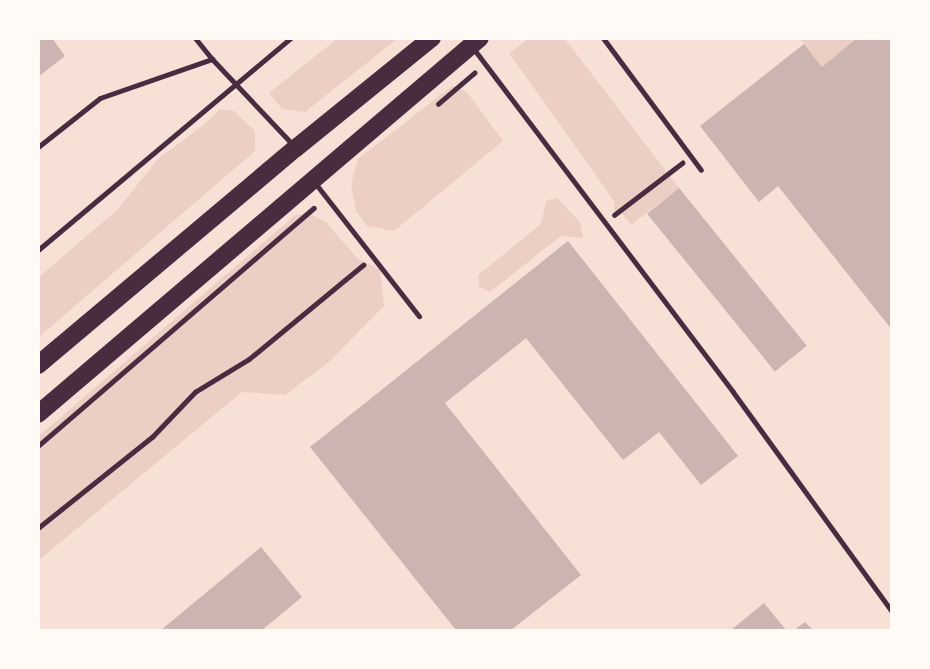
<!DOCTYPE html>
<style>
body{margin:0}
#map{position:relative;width:930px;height:669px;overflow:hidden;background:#f7e1d7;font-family:"PT Serif",serif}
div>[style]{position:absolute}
.green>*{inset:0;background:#ebcfc5}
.building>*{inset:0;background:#ccb4b1;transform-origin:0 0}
.path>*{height:4.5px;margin:-2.25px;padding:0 2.25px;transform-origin:2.25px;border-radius:2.25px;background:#4a2c40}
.service>*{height:5px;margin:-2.5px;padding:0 2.5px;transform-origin:2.5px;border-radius:2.5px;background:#4a2c40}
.primary>*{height:18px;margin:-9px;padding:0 9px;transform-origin:9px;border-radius:9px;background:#4a2c40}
span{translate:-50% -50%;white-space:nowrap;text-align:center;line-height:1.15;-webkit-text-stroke:7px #fffaf5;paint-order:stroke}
.frame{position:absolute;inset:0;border:40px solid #fffaf5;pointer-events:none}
</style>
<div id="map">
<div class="green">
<i style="clip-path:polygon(338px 38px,397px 39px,305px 112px,282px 109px,269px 93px)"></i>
<i style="clip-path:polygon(528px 39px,565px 39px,679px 188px,631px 225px,621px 212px,614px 211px,614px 201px,509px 53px)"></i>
<i style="clip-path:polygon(800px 39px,857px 39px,822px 67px)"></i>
<i style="clip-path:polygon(452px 86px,467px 92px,503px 141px,394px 231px,367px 226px,356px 211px,351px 184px,358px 159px)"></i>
<i style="clip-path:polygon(220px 109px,234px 111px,255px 131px,255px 151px,39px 337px,39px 277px,117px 210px,159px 158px,205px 124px)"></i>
<i style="clip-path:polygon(557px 198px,580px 222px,583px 238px,561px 236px,490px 292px,479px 287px,478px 275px,541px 224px,546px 201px)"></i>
<i style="clip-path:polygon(310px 214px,326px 222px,358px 259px,380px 269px,384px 306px,330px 361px,285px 395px,242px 392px,39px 560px,39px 436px,295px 215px)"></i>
</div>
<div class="building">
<i style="clip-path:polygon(38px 38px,52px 38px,65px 56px,38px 77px)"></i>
<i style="clip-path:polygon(857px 38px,892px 38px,892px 330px,778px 186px,759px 202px,700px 126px,804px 44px,822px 67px)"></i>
<i style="left:679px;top:188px;width:203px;height:41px;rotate:51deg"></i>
<i style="clip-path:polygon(568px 241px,738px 456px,701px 485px,659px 432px,623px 460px,526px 338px,445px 403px,581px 575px,511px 630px,456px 630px,310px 447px)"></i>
<i style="clip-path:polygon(261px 547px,302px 597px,262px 630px,161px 630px)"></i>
<i style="clip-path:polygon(764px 603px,786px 630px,731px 630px)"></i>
<i style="clip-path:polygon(805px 622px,813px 630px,794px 630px)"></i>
</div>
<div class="path">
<i style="left:438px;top:104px;width:48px;rotate:-40.7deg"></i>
<i style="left:614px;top:215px;width:86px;rotate:-37.4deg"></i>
<i style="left:38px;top:446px;width:364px;rotate:-40.8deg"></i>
<i style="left:38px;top:528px;width:146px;rotate:-38.6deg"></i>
<i style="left:152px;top:437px;width:62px;rotate:-46.3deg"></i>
<i style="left:195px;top:392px;width:63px;rotate:-31.4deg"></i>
<i style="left:249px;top:359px;width:148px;rotate:-39.5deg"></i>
</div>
<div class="service">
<i style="left:195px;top:38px;width:27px;rotate:51deg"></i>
<i style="left:603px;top:38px;width:164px;rotate:53.4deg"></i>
<i style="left:473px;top:48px;width:431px;rotate:52.9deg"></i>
<i style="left:733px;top:392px;width:271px;rotate:54.1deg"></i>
<i style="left:38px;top:147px;width:79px;rotate:-38.3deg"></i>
<i style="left:100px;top:98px;width:119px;rotate:-19.2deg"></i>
<i style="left:212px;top:59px;width:120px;rotate:46.7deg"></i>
<i style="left:315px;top:183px;width:169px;rotate:52deg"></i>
<i style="left:38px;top:250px;width:330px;rotate:-40deg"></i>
</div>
<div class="primary">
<i style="left:38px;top:365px;width:337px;rotate:-40.1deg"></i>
<i style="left:296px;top:148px;width:175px;rotate:-39deg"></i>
<i style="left:38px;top:414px;width:580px;rotate:-40.39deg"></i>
</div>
<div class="frame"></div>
</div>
